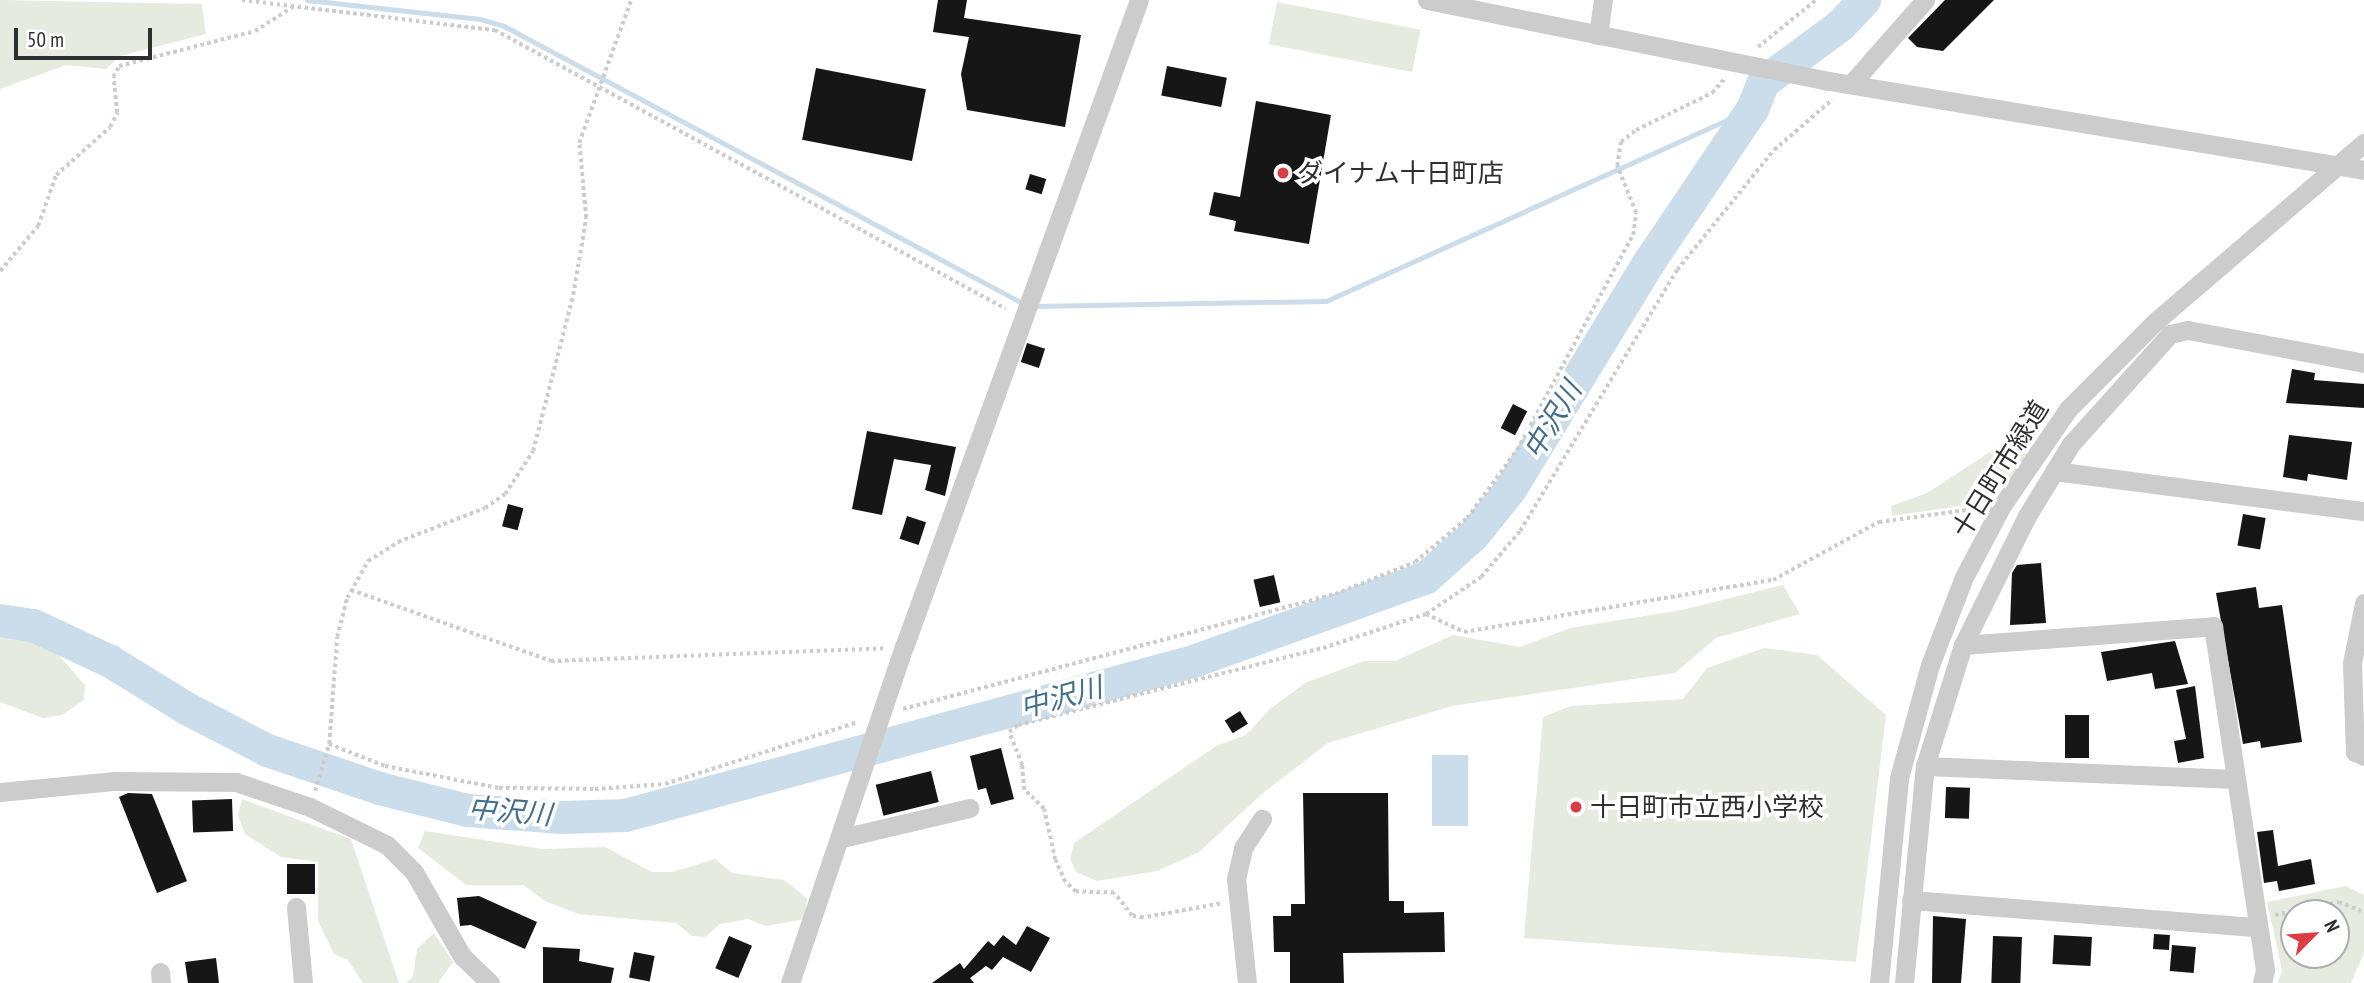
<!DOCTYPE html>
<meta charset="utf-8">
<style>
body{margin:0}
#map{position:relative;width:2364px;height:983px;overflow:hidden;background:#fff;font-family:"PT Sans Narrow","Noto Sans JP",sans-serif}
div>[style]{position:absolute}
.green>*{inset:0;background:#e5ebde;transform-origin:0 0}
.water>*{inset:0;background:#cbddea;transform-origin:0 0}
.stream>*{height:5px;margin:-2.5px;padding:0 2.5px;transform-origin:2.5px;border-radius:2.5px;background:#cbddea}
.river>*{height:33px;margin:-16.5px;padding:0 16.5px;transform-origin:16.5px;border-radius:16.5px;background:#cbddea}
.building>*{inset:0;background:#161616;transform-origin:0 0}
.path>*{height:3.5px;margin-top:-1.75px;transform-origin:0;background:repeating-linear-gradient(90deg,#ccc 0 3.5px,transparent 0 7px)}
.minor>*{height:19px;margin:-9.5px;padding:0 9.5px;transform-origin:9.5px;border-radius:9.5px;background:#ccc}
.dots>*{width:19px;height:19px;translate:-50% -50%;box-sizing:border-box;border:4px solid #fff;border-radius:50%}
span{translate:-50% -50%;white-space:nowrap;text-align:center;line-height:1.15;-webkit-text-stroke:7px #fff;paint-order:stroke}
.poi-label{font-size:26px;color:#2f2f2f}
.left{translate:0 -50%;text-align:left}
.street-label{font-size:26px;color:#2f2f2f}
.water-label{font-size:28px;color:#416e8d;font-style:italic}
.north{position:absolute;left:2280px;top:899px;width:70px;height:70px;box-sizing:border-box;background:#fff;border:2px solid #acacac;border-radius:50%;rotate:65deg;font-size:19px;font-weight:700;line-height:28px;text-align:center;color:#2f2f2f}
.north::after{content:'';display:block;margin:auto;width:24px;height:32px;background:#dc3c43;clip-path:polygon(50% 0,100% 100%,50% 72%,0 100%)}
.scale{position:absolute;left:14px;top:28px;width:138px;height:32px;box-sizing:border-box;border:4px solid #2f2f2f;border-top:0;padding-left:9px;font-size:21px;line-height:24px;white-space:nowrap;color:#2f2f2f;-webkit-text-stroke:5px #fff;paint-order:stroke}
</style>
<div id="map">
<div class="green">
<i style="clip-path:polygon(0 0,202px 4px,206px 34px,120px 56px,106px 69px,66px 65px,0 89px)"></i>
<i style="left:1277px;top:2px;width:146px;height:43px;rotate:11deg"></i>
<i style="clip-path:polygon(2013px 437px,2031px 455px,1987px 502px,1892px 516px,1891px 506px,1927px 493px)"></i>
<i style="clip-path:polygon(1783px 585px,1800px 614px,1716px 638px,1675px 673px,1452px 706px,1328px 743px,1263px 793px,1199px 852px,1157px 871px,1097px 881px,1076px 872px,1070px 859px,1074px 843px,1216px 746px,1246px 735px,1270px 709px,1305px 683px,1364px 661px,1395px 661px,1453px 635px,1520px 647px,1570px 628px,1682px 610px)"></i>
<i style="clip-path:polygon(0 629px,25px 633px,55px 651px,85px 685px,84px 700px,62px 715px,43px 718px,0 702px)"></i>
<i style="clip-path:polygon(1764px 648px,1817px 655px,1886px 715px,1856px 962px,1524px 938px,1543px 717px,1571px 706px,1683px 699px,1707px 668px)"></i>
<i style="clip-path:polygon(242px 799px,351px 839px,399px 983px,363px 983px,348px 960px,334px 954px,318px 921px,318px 862px,281px 857px,245px 834px,238px 815px)"></i>
<i style="clip-path:polygon(425px 831px,543px 849px,605px 847px,652px 872px,673px 872px,715px 859px,732px 873px,784px 880px,807px 898px,805px 919px,766px 926px,748px 919px,720px 924px,705px 937px,692px 936px,676px 923px,579px 914px,545px 901px,523px 885px,466px 885px,418px 848px)"></i>
<i style="clip-path:polygon(evenodd,2346px 886px,2364px 895px,2364px 953px,2351px 983px,2278px 983px,2282px 970px,2267px 902px,2346px 886px,2294px 913px,2336px 913px,2336px 955px,2294px 955px,2294px 913px)"></i>
<i style="clip-path:polygon(434px 933px,453px 962px,438px 983px,406px 983px,413px 977px,417px 949px)"></i>
</div>
<div class="water">
<i style="left:1432px;top:755px;width:36px;height:71px"></i>
</div>
<div class="stream">
<i style="left:307px;top:0;width:174px;rotate:6.3deg"></i>
<i style="left:480px;top:19px;width:25px;rotate:16deg"></i>
<i style="left:504px;top:26px;width:590px;rotate:28.13deg"></i>
<i style="left:1034px;top:306px;width:292px;rotate:-1deg"></i>
<i style="left:1326px;top:301px;width:467px;rotate:-24.3deg"></i>
</div>
<div class="river">
<i style="left:0;top:620px;width:33px;rotate:9deg"></i>
<i style="left:33px;top:625px;width:85px;rotate:25.1deg"></i>
<i style="left:110px;top:661px;width:89px;rotate:31.7deg"></i>
<i style="left:186px;top:708px;width:91px;rotate:27.4deg"></i>
<i style="left:267px;top:750px;width:118px;rotate:18.7deg"></i>
<i style="left:379px;top:788px;width:91px;rotate:14deg"></i>
<i style="left:467px;top:810px;width:95px;rotate:4.2deg"></i>
<i style="left:562px;top:817px;width:63px;rotate:-1.8deg"></i>
<i style="left:625px;top:815px;width:589px;rotate:-15.17deg"></i>
<i style="left:1193px;top:661px;width:248px;rotate:-19.8deg"></i>
<i style="left:1426px;top:577px;width:63px;rotate:-41.8deg"></i>
<i style="left:1473px;top:535px;width:59px;rotate:-51.2deg"></i>
<i style="left:1510px;top:489px;width:265px;rotate:-58.6deg"></i>
<i style="left:1648px;top:263px;width:186px;rotate:-56deg"></i>
<i style="left:1752px;top:109px;width:29px;rotate:-68deg"></i>
<i style="left:1763px;top:82px;width:96px;rotate:-36.5deg"></i>
<i style="left:1840px;top:25px;width:35px;rotate:-46deg"></i>
</div>
<div class="building">
<i style="clip-path:polygon(938px 0,967px 0,964px 18px,1081px 35px,1065px 127px,967px 110px,961px 74px,969px 37px,933px 32px)"></i>
<i style="clip-path:polygon(1945px 0,1994px 0,1943px 51px,1917px 47px,1908px 38px)"></i>
<i style="left:1167px;top:66px;width:61px;height:30px;rotate:11deg"></i>
<i style="left:816px;top:68px;width:112px;height:73px;rotate:11deg"></i>
<i style="clip-path:polygon(1256px 101px,1331px 115px,1309px 244px,1234px 231px,1236px 221px,1209px 215px,1214px 192px,1240px 197px)"></i>
<i style="left:1030px;top:174px;width:17px;height:16px;rotate:17deg"></i>
<i style="left:1027px;top:343px;width:19px;height:20px;rotate:18deg"></i>
<i style="clip-path:polygon(2292px 369px,2315px 373px,2314px 380px,2364px 384px,2364px 408px,2286px 403px)"></i>
<i style="left:1513px;top:404px;width:16px;height:27px;rotate:27deg"></i>
<i style="clip-path:polygon(867px 431px,956px 447px,945px 496px,925px 490px,931px 465px,894px 459px,882px 515px,852px 509px)"></i>
<i style="clip-path:polygon(2289px 435px,2352px 442px,2347px 480px,2308px 474px,2307px 481px,2283px 477px)"></i>
<i style="left:508px;top:504px;width:16px;height:23px;rotate:15deg"></i>
<i style="left:2243px;top:514px;width:23px;height:32px;rotate:10deg"></i>
<i style="left:907px;top:516px;width:20px;height:24px;rotate:18deg"></i>
<i style="clip-path:polygon(2041px 563px,2046px 623px,2010px 625px,2012px 573px,2017px 565px)"></i>
<i style="left:1274px;top:575px;width:28px;height:21px;rotate:77deg"></i>
<i style="clip-path:polygon(2256px 587px,2259px 608px,2282px 605px,2302px 742px,2261px 748px,2260px 741px,2243px 744px,2216px 593px)"></i>
<i style="clip-path:polygon(2175px 641px,2188px 684px,2155px 689px,2152px 673px,2107px 681px,2101px 652px)"></i>
<i style="clip-path:polygon(2195px 686px,2204px 758px,2178px 763px,2174px 741px,2186px 739px,2176px 690px)"></i>
<i style="left:1240px;top:711px;width:15px;height:18px;rotate:58deg"></i>
<i style="left:2065px;top:715px;width:24px;height:43px"></i>
<i style="clip-path:polygon(1001px 748px,1014px 799px,991px 805px,986px 788px,978px 790px,970px 756px)"></i>
<i style="left:931px;top:771px;width:32px;height:57px;rotate:76deg"></i>
<i style="left:1946px;top:787px;width:24px;height:31px;rotate:2deg"></i>
<i style="clip-path:polygon(128px 793px,152px 794px,187px 881px,157px 893px,119px 797px)"></i>
<i style="clip-path:polygon(1303px 793px,1388px 793px,1389px 901px,1404px 901px,1404px 913px,1444px 912px,1445px 952px,1343px 953px,1344px 983px,1290px 983px,1290px 952px,1274px 952px,1273px 916px,1291px 916px,1291px 904px,1305px 904px)"></i>
<i style="left:232px;top:799px;width:32px;height:40px;rotate:88deg"></i>
<i style="clip-path:polygon(2273px 830px,2278px 866px,2311px 859px,2315px 884px,2279px 891px,2277px 881px,2264px 883px,2257px 832px)"></i>
<i style="left:287px;top:864px;width:28px;height:30px"></i>
<i style="clip-path:polygon(479px 896px,537px 922px,525px 949px,471px 925px,460px 926px,457px 898px)"></i>
<i style="clip-path:polygon(1933px 916px,1966px 919px,1961px 983px,1932px 983px)"></i>
<i style="clip-path:polygon(1027px 926px,1050px 938px,1031px 972px,1003px 957px,992px 970px,986px 966px,970px 978px,974px 983px,932px 983px,960px 963px,964px 969px,988px 941px,994px 946px,1003px 935px,1016px 945px)"></i>
<i style="left:2154px;top:934px;width:16px;height:15px;rotate:4deg"></i>
<i style="left:2054px;top:935px;width:38px;height:29px;rotate:3deg"></i>
<i style="left:729px;top:936px;width:25px;height:35px;rotate:23deg"></i>
<i style="left:1993px;top:936px;width:29px;height:47px;rotate:2deg"></i>
<i style="left:2172px;top:945px;width:24px;height:26px;rotate:5deg"></i>
<i style="clip-path:polygon(543px 947px,580px 949px,579px 961px,614px 968px,611px 983px,543px 983px)"></i>
<i style="left:634px;top:952px;width:21px;height:26px;rotate:11deg"></i>
<i style="clip-path:polygon(216px 958px,219px 983px,188px 983px,185px 962px)"></i>
</div>
<div class="path">
<i style="left:242px;top:0;width:255px;rotate:6.8deg"></i>
<i style="left:495px;top:30px;width:582px;rotate:28.63deg"></i>
<i style="left:1758px;top:47px;width:75px;rotate:-39deg"></i>
<i style="left:0;top:271px;width:59px;rotate:-49.8deg"></i>
<i style="left:38px;top:226px;width:54px;rotate:-70.6deg"></i>
<i style="left:56px;top:175px;width:72px;rotate:-41.6deg"></i>
<i style="left:110px;top:127px;width:16px;rotate:-63deg"></i>
<i style="left:117px;top:113px;width:36px;rotate:-96deg"></i>
<i style="left:113px;top:77px;width:13px;rotate:-61deg"></i>
<i style="left:119px;top:66px;width:140px;rotate:-14.4deg"></i>
<i style="left:255px;top:31px;width:46px;rotate:-32.7deg"></i>
<i style="left:351px;top:590px;width:212px;rotate:19.5deg"></i>
<i style="left:551px;top:661px;width:335px;rotate:-2.2deg"></i>
<i style="left:1426px;top:614px;width:66px;rotate:-33.9deg"></i>
<i style="left:1481px;top:577px;width:60px;rotate:-49.7deg"></i>
<i style="left:1520px;top:531px;width:305px;rotate:-59deg"></i>
<i style="left:1677px;top:270px;width:154px;rotate:-51.1deg"></i>
<i style="left:1774px;top:150px;width:77px;rotate:-40.8deg"></i>
<i style="left:903px;top:709px;width:447px;rotate:-14.9deg"></i>
<i style="left:1335px;top:594px;width:86px;rotate:-21.8deg"></i>
<i style="left:1415px;top:562px;width:68px;rotate:-40.2deg"></i>
<i style="left:1467px;top:518px;width:84px;rotate:-53.7deg"></i>
<i style="left:1517px;top:450px;width:244px;rotate:-61.7deg"></i>
<i style="left:1633px;top:235px;width:22px;rotate:-82deg"></i>
<i style="left:1636px;top:213px;width:51px;rotate:-112deg"></i>
<i style="left:1617px;top:166px;width:24px;rotate:-81deg"></i>
<i style="left:1621px;top:142px;width:19px;rotate:-39deg"></i>
<i style="left:1636px;top:130px;width:85px;rotate:-26deg"></i>
<i style="left:1712px;top:93px;width:20px;rotate:-49deg"></i>
<i style="left:329px;top:744px;width:60px;rotate:21.4deg"></i>
<i style="left:385px;top:766px;width:116px;rotate:10.9deg"></i>
<i style="left:499px;top:788px;width:96px;rotate:0.6deg"></i>
<i style="left:595px;top:789px;width:70px;rotate:-4.1deg"></i>
<i style="left:665px;top:784px;width:203px;rotate:-17.8deg"></i>
<i style="left:315px;top:791px;width:49px;rotate:-73.4deg"></i>
<i style="left:329px;top:744px;width:107px;rotate:-85.7deg"></i>
<i style="left:337px;top:637px;width:40px;rotate:-75.6deg"></i>
<i style="left:347px;top:598px;width:43px;rotate:-60.4deg"></i>
<i style="left:368px;top:561px;width:36px;rotate:-32deg"></i>
<i style="left:398px;top:542px;width:93px;rotate:-21.3deg"></i>
<i style="left:485px;top:508px;width:24px;rotate:-35deg"></i>
<i style="left:505px;top:494px;width:51px;rotate:-56.9deg"></i>
<i style="left:533px;top:451px;width:161px;rotate:-75.6deg"></i>
<i style="left:573px;top:295px;width:78px;rotate:-80.4deg"></i>
<i style="left:586px;top:218px;width:75px;rotate:-95.3deg"></i>
<i style="left:579px;top:143px;width:152px;rotate:-70deg"></i>
<i style="left:1220px;top:904px;width:78px;rotate:169.7deg"></i>
<i style="left:1143px;top:918px;width:11px;rotate:-170deg"></i>
<i style="left:1132px;top:916px;width:29px;rotate:-128deg"></i>
<i style="left:1114px;top:893px;width:38px;rotate:-178deg"></i>
<i style="left:1076px;top:892px;width:15px;rotate:-138deg"></i>
<i style="left:1065px;top:882px;width:24px;rotate:-114deg"></i>
<i style="left:1055px;top:860px;width:52px;rotate:-102.2deg"></i>
<i style="left:1044px;top:809px;width:28px;rotate:-136deg"></i>
<i style="left:1024px;top:790px;width:25px;rotate:-95deg"></i>
<i style="left:1022px;top:765px;width:35px;rotate:-112deg"></i>
<i style="left:1009px;top:732px;width:11px;rotate:-38deg"></i>
<i style="left:1018px;top:725px;width:315px;rotate:-14.2deg"></i>
<i style="left:1323px;top:648px;width:108px;rotate:-18.3deg"></i>
<i style="left:1426px;top:614px;width:42px;rotate:25.3deg"></i>
<i style="left:1464px;top:632px;width:313px;rotate:-9.6deg"></i>
<i style="left:1773px;top:580px;width:121px;rotate:-28.7deg"></i>
<i style="left:1879px;top:522px;width:103px;rotate:-7.8deg"></i>
<i style="left:2275px;top:915px;width:65px;rotate:-11.5deg"></i>
<i style="left:2339px;top:902px;width:27px;rotate:22deg"></i>
</div>
<div class="minor">
<i style="left:1427px;top:0;width:410px;rotate:11.4deg"></i>
<i style="left:1829px;top:81px;width:542px;rotate:9.44deg"></i>
<i style="left:1598px;top:35px;width:35px;rotate:-82deg"></i>
<i style="left:1851px;top:84px;width:112px;rotate:-48.6deg"></i>
<i style="left:2054px;top:471px;width:313px;rotate:7.4deg"></i>
<i style="left:2364px;top:603px;width:61px;rotate:101.3deg"></i>
<i style="left:2352px;top:663px;width:89px;rotate:88.1deg"></i>
<i style="left:2355px;top:752px;width:10px;rotate:24deg"></i>
<i style="left:1963px;top:645px;width:251px;rotate:-4.3deg"></i>
<i style="left:2213px;top:626px;width:348px;rotate:81.4deg"></i>
<i style="left:2265px;top:970px;width:13px;rotate:103deg"></i>
<i style="left:1925px;top:766px;width:311px;rotate:2.4deg"></i>
<i style="left:0;top:792px;width:116px;rotate:-5.5deg"></i>
<i style="left:115px;top:781px;width:121px;rotate:0.5deg"></i>
<i style="left:236px;top:782px;width:78px;rotate:18.7deg"></i>
<i style="left:310px;top:807px;width:86px;rotate:26.3deg"></i>
<i style="left:387px;top:845px;width:38px;rotate:45deg"></i>
<i style="left:414px;top:872px;width:97px;rotate:60.3deg"></i>
<i style="left:462px;top:956px;width:39px;rotate:44deg"></i>
<i style="left:842px;top:838px;width:131px;rotate:-13.2deg"></i>
<i style="left:1911px;top:900px;width:347px;rotate:4.5deg"></i>
<i style="left:296px;top:907px;width:76px;rotate:84.7deg"></i>
<i style="left:160px;top:972px;width:11px;rotate:85deg"></i>
<i style="left:790px;top:983px;width:355px;rotate:-71.3deg"></i>
<i style="left:904px;top:647px;width:688px;rotate:-70.04deg"></i>
<i style="left:1247px;top:983px;width:105px;rotate:-96deg"></i>
<i style="left:1236px;top:879px;width:32px;rotate:-77deg"></i>
<i style="left:1243px;top:848px;width:35px;rotate:-57deg"></i>
<i style="left:1879px;top:983px;width:206px;rotate:-84.4deg"></i>
<i style="left:1899px;top:778px;width:117px;rotate:-74.7deg"></i>
<i style="left:1930px;top:665px;width:94px;rotate:-68.9deg"></i>
<i style="left:1964px;top:577px;width:79px;rotate:-62.1deg"></i>
<i style="left:2001px;top:507px;width:119px;rotate:-55.6deg"></i>
<i style="left:2068px;top:409px;width:124px;rotate:-45deg"></i>
<i style="left:2156px;top:321px;width:274px;rotate:-40.6deg"></i>
<i style="left:1904px;top:983px;width:218px;rotate:-84.5deg"></i>
<i style="left:1925px;top:766px;width:127px;rotate:-72.6deg"></i>
<i style="left:1963px;top:645px;width:144px;rotate:-63.6deg"></i>
<i style="left:2027px;top:516px;width:84px;rotate:-58.6deg"></i>
<i style="left:2071px;top:444px;width:148px;rotate:-48deg"></i>
<i style="left:2170px;top:334px;width:18px;rotate:-13deg"></i>
<i style="left:2188px;top:330px;width:179px;rotate:10.6deg"></i>
</div>
<div class="dots">
<i style="left:1283px;top:173px;background:#dc3c43"></i>
<i style="left:1576px;top:807px;background:#dc3c43"></i>
</div>
<div class="poi-label">
<span class="left" style="left:1297px;top:173px">ダイナム十日町店</span>
<span class="left" style="left:1590px;top:807px">十日町市立西小学校</span>
</div>
<div class="street-label">
<span style="left:2000px;top:469px;rotate:-58deg">十日町市緑道</span>
</div>
<div class="water-label">
<span style="left:1552px;top:420px;rotate:-59deg">中沢川</span>
<span style="left:1061px;top:697px;rotate:-15deg">中沢川</span>
<span style="left:510px;top:811px;rotate:5deg">中沢川</span>
</div>
<div class="north">N</div>
<div class="scale">50 m</div>
</div>
